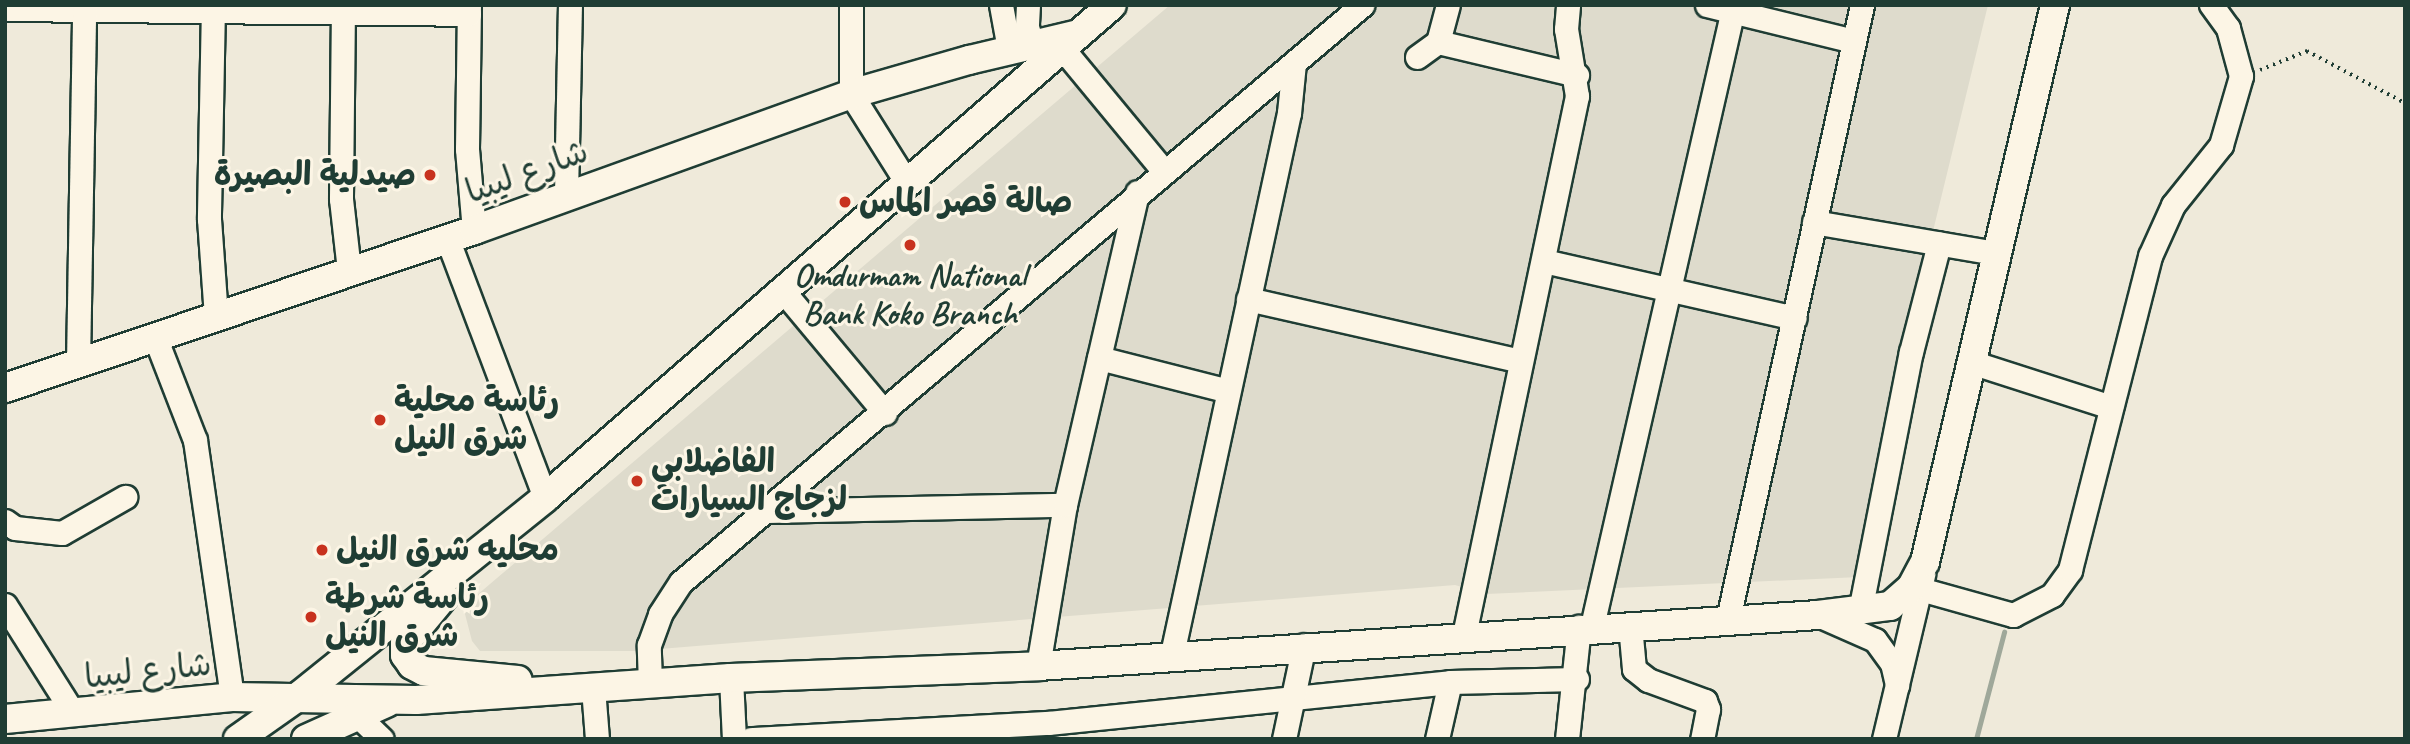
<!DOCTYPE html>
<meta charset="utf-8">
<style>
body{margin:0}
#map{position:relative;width:2410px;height:744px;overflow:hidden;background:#efeada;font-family:Caveat,"Playpen Sans Arabic",sans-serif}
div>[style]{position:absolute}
.built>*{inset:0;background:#dedbcc}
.stream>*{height:5px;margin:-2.5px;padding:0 2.5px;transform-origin:2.5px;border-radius:2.5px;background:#9fa89a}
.path>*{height:3.5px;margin-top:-1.75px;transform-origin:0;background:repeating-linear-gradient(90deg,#1f3d34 0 2px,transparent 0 7px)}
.roads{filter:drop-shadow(2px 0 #1f3d34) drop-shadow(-2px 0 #1f3d34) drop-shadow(0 2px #1f3d34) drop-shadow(0 -2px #1f3d34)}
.minor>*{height:23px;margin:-11.5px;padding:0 11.5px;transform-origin:11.5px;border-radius:11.5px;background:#fcf5e5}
.major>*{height:28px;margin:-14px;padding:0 14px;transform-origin:14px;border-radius:14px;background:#fcf5e5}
.dots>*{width:19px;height:19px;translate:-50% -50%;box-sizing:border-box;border:4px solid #fcf5e5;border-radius:50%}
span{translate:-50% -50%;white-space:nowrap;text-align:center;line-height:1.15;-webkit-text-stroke:6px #fcf5e5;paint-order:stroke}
.street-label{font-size:33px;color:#1f3d34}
.poi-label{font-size:33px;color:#1f3d34;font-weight:700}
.right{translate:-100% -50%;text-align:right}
.left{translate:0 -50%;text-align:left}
.frame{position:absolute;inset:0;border:7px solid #1f3d34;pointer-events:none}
</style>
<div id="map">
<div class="built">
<i style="clip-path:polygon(1170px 5px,1988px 5px,1889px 412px,1859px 577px,1486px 594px,1455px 585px,635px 651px,480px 651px,472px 641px,465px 614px,470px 601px)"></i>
</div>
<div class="stream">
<i style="left:1976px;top:739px;width:111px;rotate:-75.3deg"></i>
</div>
<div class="path">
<i style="left:2260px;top:70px;width:51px;rotate:-22deg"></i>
<i style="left:2307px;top:51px;width:111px;rotate:28deg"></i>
</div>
<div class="roads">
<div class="minor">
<i style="left:213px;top:5px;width:214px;rotate:91.1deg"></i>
<i style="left:209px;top:219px;width:98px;rotate:85.9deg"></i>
<i style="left:343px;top:5px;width:194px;rotate:90.6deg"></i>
<i style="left:341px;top:199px;width:71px;rotate:83.6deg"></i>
<i style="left:469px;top:5px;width:144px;rotate:90.8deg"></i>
<i style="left:467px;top:149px;width:81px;rotate:85.1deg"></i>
<i style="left:851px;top:5px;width:89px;rotate:90deg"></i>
<i style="left:851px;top:94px;width:105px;rotate:57.8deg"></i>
<i style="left:1001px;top:5px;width:45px;rotate:79.7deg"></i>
<i style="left:1028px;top:5px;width:22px;rotate:93deg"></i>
<i style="left:1027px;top:27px;width:17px;rotate:73deg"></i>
<i style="left:1707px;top:5px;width:151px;rotate:13.8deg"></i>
<i style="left:5px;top:9px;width:464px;rotate:0.6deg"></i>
<i style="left:1438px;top:42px;width:143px;rotate:13.4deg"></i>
<i style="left:1062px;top:48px;width:158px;rotate:50.4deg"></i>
<i style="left:1417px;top:57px;width:26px;rotate:-36deg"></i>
<i style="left:1438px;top:42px;width:38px;rotate:-75deg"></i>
<i style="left:566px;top:195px;width:190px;rotate:-88.8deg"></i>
<i style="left:1814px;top:222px;width:185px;rotate:9.7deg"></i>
<i style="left:447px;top:238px;width:278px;rotate:69.3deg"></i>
<i style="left:1544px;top:261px;width:257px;rotate:12.8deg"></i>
<i style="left:783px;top:291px;width:159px;rotate:50.1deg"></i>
<i style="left:1248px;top:299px;width:279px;rotate:12.8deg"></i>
<i style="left:155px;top:337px;width:110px;rotate:68.8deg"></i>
<i style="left:195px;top:440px;width:260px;rotate:81.8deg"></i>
<i style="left:1099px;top:358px;width:133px;rotate:14.3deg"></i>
<i style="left:1971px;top:362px;width:147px;rotate:17.8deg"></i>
<i style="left:78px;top:363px;width:358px;rotate:-89deg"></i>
<i style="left:767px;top:511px;width:298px;rotate:-1.2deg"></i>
<i style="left:5px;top:521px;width:12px;rotate:35deg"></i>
<i style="left:15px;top:528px;width:47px;rotate:6.1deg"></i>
<i style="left:62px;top:533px;width:73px;rotate:-29.7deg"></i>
<i style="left:1920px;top:589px;width:97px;rotate:15.6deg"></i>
<i style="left:2013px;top:615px;width:44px;rotate:-27.1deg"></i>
<i style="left:2052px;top:595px;width:31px;rotate:-54deg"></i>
<i style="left:2070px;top:570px;width:324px;rotate:-75.7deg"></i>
<i style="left:2150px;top:256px;width:56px;rotate:-65.7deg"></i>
<i style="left:2173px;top:205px;width:77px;rotate:-51.3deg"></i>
<i style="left:2221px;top:145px;width:72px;rotate:-73.8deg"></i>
<i style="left:2241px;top:76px;width:50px;rotate:-105.2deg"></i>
<i style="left:2228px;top:28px;width:29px;rotate:-126deg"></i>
<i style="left:5px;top:605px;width:129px;rotate:57.7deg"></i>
<i style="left:1860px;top:611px;width:264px;rotate:-78.9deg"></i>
<i style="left:1911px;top:352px;width:112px;rotate:-75.5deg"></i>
<i style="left:1818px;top:615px;width:62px;rotate:23.7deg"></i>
<i style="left:1875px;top:640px;width:29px;rotate:54deg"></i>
<i style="left:1892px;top:663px;width:23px;rotate:77deg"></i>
<i style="left:1728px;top:619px;width:628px;rotate:-77.69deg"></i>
<i style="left:1630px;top:625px;width:44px;rotate:84.8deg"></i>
<i style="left:1634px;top:669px;width:18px;rotate:38deg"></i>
<i style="left:1648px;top:680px;width:61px;rotate:20.2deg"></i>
<i style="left:1705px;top:701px;width:9px;rotate:69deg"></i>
<i style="left:1708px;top:709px;width:31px;rotate:101deg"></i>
<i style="left:1592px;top:626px;width:637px;rotate:-77.12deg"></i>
<i style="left:1464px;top:635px;width:551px;rotate:-78.16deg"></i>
<i style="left:1577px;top:96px;width:68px;rotate:-99.3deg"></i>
<i style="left:1566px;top:29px;width:24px;rotate:-85deg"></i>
<i style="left:1172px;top:654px;width:554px;rotate:-77.8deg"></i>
<i style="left:1289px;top:113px;width:50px;rotate:-84.3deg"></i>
<i style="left:1038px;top:666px;width:163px;rotate:-80.5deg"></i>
<i style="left:1065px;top:505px;width:321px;rotate:-77deg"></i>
<i style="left:731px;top:678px;width:61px;rotate:87.2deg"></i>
<i style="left:650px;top:683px;width:38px;rotate:-92deg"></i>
<i style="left:649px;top:645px;width:33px;rotate:-70deg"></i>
<i style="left:660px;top:614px;width:38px;rotate:-57deg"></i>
<i style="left:681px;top:582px;width:893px;rotate:-40.27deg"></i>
<i style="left:593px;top:688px;width:51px;rotate:85.5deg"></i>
<i style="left:358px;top:716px;width:33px;rotate:44deg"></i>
<i style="left:751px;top:739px;width:297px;rotate:-3.1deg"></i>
<i style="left:1048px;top:723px;width:404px;rotate:-5.8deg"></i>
<i style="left:1450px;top:682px;width:127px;rotate:-1.4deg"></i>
<i style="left:1284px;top:739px;width:96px;rotate:-78deg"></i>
<i style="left:1437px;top:739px;width:58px;rotate:-77.2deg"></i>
<i style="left:1567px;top:739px;width:113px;rotate:-83.9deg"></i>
<i style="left:1884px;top:739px;width:169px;rotate:-76.6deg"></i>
</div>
<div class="major">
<i style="left:5px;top:388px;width:495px;rotate:-18.6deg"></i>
<i style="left:474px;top:230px;width:401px;rotate:-19.8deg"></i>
<i style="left:851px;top:94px;width:123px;rotate:-16.1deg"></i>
<i style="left:969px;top:60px;width:109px;rotate:-13.3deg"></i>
<i style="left:444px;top:596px;width:61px;rotate:129.7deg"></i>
<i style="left:405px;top:643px;width:12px;rotate:90deg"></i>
<i style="left:405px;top:655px;width:12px;rotate:55deg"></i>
<i style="left:412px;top:665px;width:13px;rotate:27deg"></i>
<i style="left:424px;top:671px;width:94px;rotate:5.5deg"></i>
<i style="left:5px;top:719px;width:228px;rotate:-5.5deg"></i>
<i style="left:232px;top:697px;width:184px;rotate:0.9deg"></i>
<i style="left:416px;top:700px;width:316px;rotate:-4deg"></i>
<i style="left:731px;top:678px;width:307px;rotate:-2.2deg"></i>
<i style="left:1038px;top:666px;width:782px;rotate:-3.74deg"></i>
<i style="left:1818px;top:615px;width:73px;rotate:-7.1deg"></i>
<i style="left:1890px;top:606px;width:28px;rotate:-41deg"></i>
<i style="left:1911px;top:588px;width:30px;rotate:-62deg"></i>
<i style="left:1925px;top:562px;width:572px;rotate:-76.86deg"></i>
<i style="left:238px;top:739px;width:75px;rotate:-35.2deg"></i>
<i style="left:299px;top:696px;width:316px;rotate:-38.8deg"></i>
<i style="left:545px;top:498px;width:751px;rotate:-41.01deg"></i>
<i style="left:306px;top:739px;width:88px;rotate:-24.2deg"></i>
</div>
</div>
<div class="dots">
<i style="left:430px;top:175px;background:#c8321e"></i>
<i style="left:845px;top:202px;background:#c8321e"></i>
<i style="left:910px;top:245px;background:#c8321e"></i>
<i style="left:380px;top:420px;background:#c8321e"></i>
<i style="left:637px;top:481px;background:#c8321e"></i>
<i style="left:322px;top:550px;background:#c8321e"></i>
<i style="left:311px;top:617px;background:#c8321e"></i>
</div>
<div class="street-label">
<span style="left:527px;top:172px;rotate:-20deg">شارع ليبيا</span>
<span style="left:148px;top:671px;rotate:-6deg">شارع ليبيا</span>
</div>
<div class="poi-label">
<span class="right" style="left:416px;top:175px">صيدلية البصيرة</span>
<span class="left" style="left:859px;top:202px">صالة قصر الماس</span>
<span style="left:910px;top:295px">Omdurmam National<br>Bank Koko Branch</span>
<span class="left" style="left:394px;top:420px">رئاسة محلية<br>شرق النيل</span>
<span class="left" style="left:651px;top:481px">الفاضلابي<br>لزجاج السيارات</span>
<span class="left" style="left:336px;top:550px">محليه شرق النيل</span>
<span class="left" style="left:325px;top:617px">رئاسة شرطة<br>شرق النيل</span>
</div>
<div class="frame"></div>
</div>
